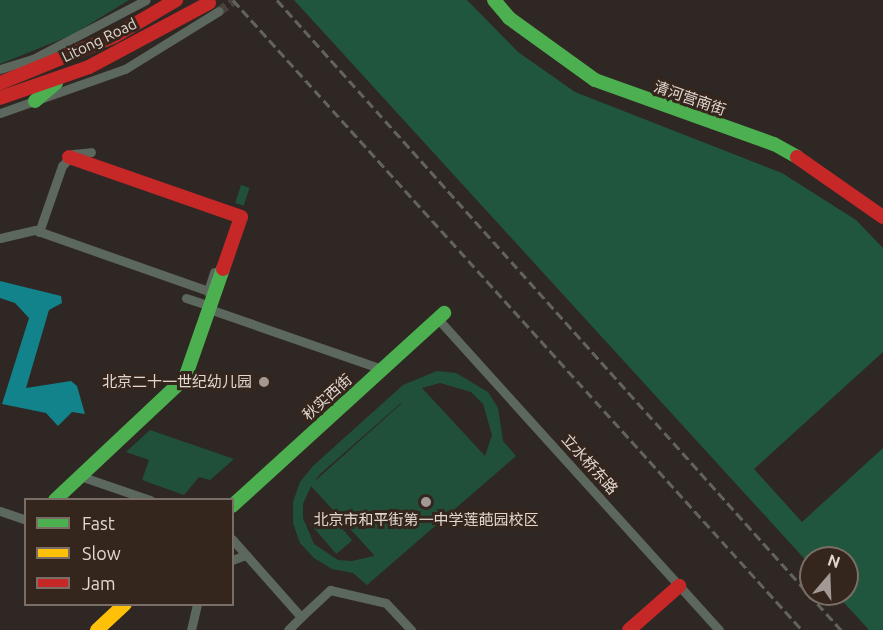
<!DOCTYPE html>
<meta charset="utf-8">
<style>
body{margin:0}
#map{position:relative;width:883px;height:630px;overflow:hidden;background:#2f2723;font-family:Ubuntu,"Noto Sans SC",sans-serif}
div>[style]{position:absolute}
.green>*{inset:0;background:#20503a;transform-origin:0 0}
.forest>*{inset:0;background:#20553e}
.water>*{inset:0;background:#12828b}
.street-tunnel>*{height:9px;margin-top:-4.5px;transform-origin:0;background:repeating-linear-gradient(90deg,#4a413d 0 9px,transparent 0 13.5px)}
.street>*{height:9px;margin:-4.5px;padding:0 4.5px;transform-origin:4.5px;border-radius:4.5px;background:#5c685d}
.fast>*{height:14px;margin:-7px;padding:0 7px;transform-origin:7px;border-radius:7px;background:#4caf50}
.slow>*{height:14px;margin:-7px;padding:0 7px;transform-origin:7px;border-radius:7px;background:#ffc107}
.jam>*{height:14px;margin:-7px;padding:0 7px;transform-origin:7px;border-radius:7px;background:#c62828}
.rail>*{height:3px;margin-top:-1.5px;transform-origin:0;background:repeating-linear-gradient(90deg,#62635d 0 9px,transparent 0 13.5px)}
.dots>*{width:16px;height:16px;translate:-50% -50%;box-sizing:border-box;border:3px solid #35261d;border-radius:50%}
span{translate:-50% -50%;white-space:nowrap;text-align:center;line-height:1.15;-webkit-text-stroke:6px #35261d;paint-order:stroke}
.street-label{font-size:15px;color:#e1d7d1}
.poi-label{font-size:15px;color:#e1d7d1}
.right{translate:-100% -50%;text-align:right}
.legend{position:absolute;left:24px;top:498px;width:210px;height:108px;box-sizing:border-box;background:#35261d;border:2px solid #7a6d65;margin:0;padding:8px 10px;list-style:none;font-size:18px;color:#e1d7d1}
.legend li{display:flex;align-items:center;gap:12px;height:30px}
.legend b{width:30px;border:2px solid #7a6d65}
.north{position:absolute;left:799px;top:546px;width:60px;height:60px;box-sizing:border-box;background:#35261d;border:2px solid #7a6d65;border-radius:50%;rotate:19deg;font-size:16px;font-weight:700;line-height:24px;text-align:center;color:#e1d7d1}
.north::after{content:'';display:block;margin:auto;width:21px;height:27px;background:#a39994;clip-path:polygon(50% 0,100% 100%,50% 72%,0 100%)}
</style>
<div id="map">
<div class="green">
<i style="clip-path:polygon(0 0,129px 0,72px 35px,0 64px)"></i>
<i style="left:241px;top:185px;width:9px;height:19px;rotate:18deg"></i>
<i style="clip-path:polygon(evenodd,437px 371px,456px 373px,488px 392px,498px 408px,503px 441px,516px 456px,367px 585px,353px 573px,332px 569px,314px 558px,300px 543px,293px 523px,293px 502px,300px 482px,313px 466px,403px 385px,437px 371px,440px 383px,471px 392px,483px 404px,492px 435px,485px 456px,422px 388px,440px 383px,437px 371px,401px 403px,401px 404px,315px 481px,319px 475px,401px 403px,437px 371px,311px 486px,374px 555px,374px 556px,352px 561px,338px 560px,314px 544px,303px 518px,303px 504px,311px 486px)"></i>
<i style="clip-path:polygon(150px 430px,234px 459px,210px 480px,199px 477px,184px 495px,142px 480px,149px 460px,126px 452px)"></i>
<i style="left:326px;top:510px;width:40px;height:21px;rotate:49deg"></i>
</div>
<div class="forest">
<i style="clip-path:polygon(294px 0,467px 0,518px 52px,575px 92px,782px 173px,856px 220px,883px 248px,883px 352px,754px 469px,802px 522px,883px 448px,883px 630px,869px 630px,836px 594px,847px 594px,847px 558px,811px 558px,811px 566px)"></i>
</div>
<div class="water">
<i style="clip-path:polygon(0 281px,61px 296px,62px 303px,49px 310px,26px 388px,71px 381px,77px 386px,85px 414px,72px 412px,58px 426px,46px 413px,2px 404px,29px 318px,15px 303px,0 298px)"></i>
</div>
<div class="street-tunnel">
<i style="left:219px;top:11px;width:19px;rotate:-36deg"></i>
</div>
<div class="street">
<i style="left:0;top:69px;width:34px;rotate:-17deg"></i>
<i style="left:33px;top:59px;width:127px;rotate:-27.6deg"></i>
<i style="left:0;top:113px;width:133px;rotate:-19.4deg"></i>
<i style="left:125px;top:69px;width:110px;rotate:-31.7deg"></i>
<i style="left:39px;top:232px;width:70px;rotate:-70.8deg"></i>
<i style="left:62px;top:166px;width:16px;rotate:-47deg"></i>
<i style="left:73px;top:154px;width:18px;rotate:-6deg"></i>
<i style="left:0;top:238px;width:36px;rotate:-13deg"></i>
<i style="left:35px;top:230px;width:183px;rotate:19.4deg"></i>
<i style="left:208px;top:291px;width:10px;rotate:66deg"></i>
<i style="left:208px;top:291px;width:20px;rotate:-72deg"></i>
<i style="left:186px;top:298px;width:25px;rotate:18deg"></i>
<i style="left:209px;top:309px;width:183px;rotate:19.1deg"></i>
<i style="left:438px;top:319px;width:419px;rotate:47.9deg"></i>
<i style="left:80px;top:476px;width:74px;rotate:18.9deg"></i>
<i style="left:0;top:511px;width:28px;rotate:19deg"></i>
<i style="left:232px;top:539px;width:104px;rotate:48.5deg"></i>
<i style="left:301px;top:617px;width:18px;rotate:135deg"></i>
<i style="left:232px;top:560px;width:15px;rotate:-20deg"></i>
<i style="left:301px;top:617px;width:40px;rotate:-43deg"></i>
<i style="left:330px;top:590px;width:57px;rotate:13.1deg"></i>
<i style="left:386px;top:603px;width:37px;rotate:47deg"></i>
<i style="left:191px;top:630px;width:27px;rotate:-77deg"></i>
</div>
<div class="fast">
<i style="left:494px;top:0;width:23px;rotate:50deg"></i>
<i style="left:509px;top:18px;width:106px;rotate:35.8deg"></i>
<i style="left:595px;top:80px;width:190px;rotate:19.7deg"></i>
<i style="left:774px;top:144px;width:26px;rotate:29deg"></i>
<i style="left:35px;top:101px;width:28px;rotate:-41deg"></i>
<i style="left:55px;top:500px;width:178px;rotate:-43.2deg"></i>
<i style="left:185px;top:378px;width:115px;rotate:-70.8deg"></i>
<i style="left:232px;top:506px;width:287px;rotate:-42.3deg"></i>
</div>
<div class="slow">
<i style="left:97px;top:630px;width:38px;rotate:-43deg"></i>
</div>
<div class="jam">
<i style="left:0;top:83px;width:124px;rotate:-22.2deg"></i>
<i style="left:115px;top:36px;width:71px;rotate:-30.5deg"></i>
<i style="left:0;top:98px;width:94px;rotate:-19.2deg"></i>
<i style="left:89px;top:67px;width:136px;rotate:-28.1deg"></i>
<i style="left:69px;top:157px;width:182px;rotate:19.2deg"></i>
<i style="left:241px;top:217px;width:55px;rotate:109.1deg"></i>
<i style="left:797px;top:157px;width:105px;rotate:34.9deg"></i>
<i style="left:629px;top:630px;width:67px;rotate:-41.3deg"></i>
</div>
<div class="rail">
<i style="left:233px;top:0;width:849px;rotate:47.91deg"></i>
<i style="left:277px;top:0;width:846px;rotate:48.16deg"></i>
</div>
<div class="dots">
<i style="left:264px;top:382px;background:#a39994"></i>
<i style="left:426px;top:502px;background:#a39994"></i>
</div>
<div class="street-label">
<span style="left:99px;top:40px;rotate:-26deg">Litong Road</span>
<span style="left:690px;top:98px;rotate:19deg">清河营南街</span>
<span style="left:327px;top:397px;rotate:-42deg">秋实西街</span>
<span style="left:590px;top:464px;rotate:48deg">立水桥东路</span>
</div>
<div class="poi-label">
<span class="right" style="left:252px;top:382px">北京二十一世纪幼儿园</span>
<span style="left:426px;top:520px">北京市和平街第一中学莲葩园校区</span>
</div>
<ul class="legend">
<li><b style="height:8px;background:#4caf50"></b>Fast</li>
<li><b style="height:8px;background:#ffc107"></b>Slow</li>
<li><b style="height:8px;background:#c62828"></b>Jam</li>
</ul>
<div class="north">N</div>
</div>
